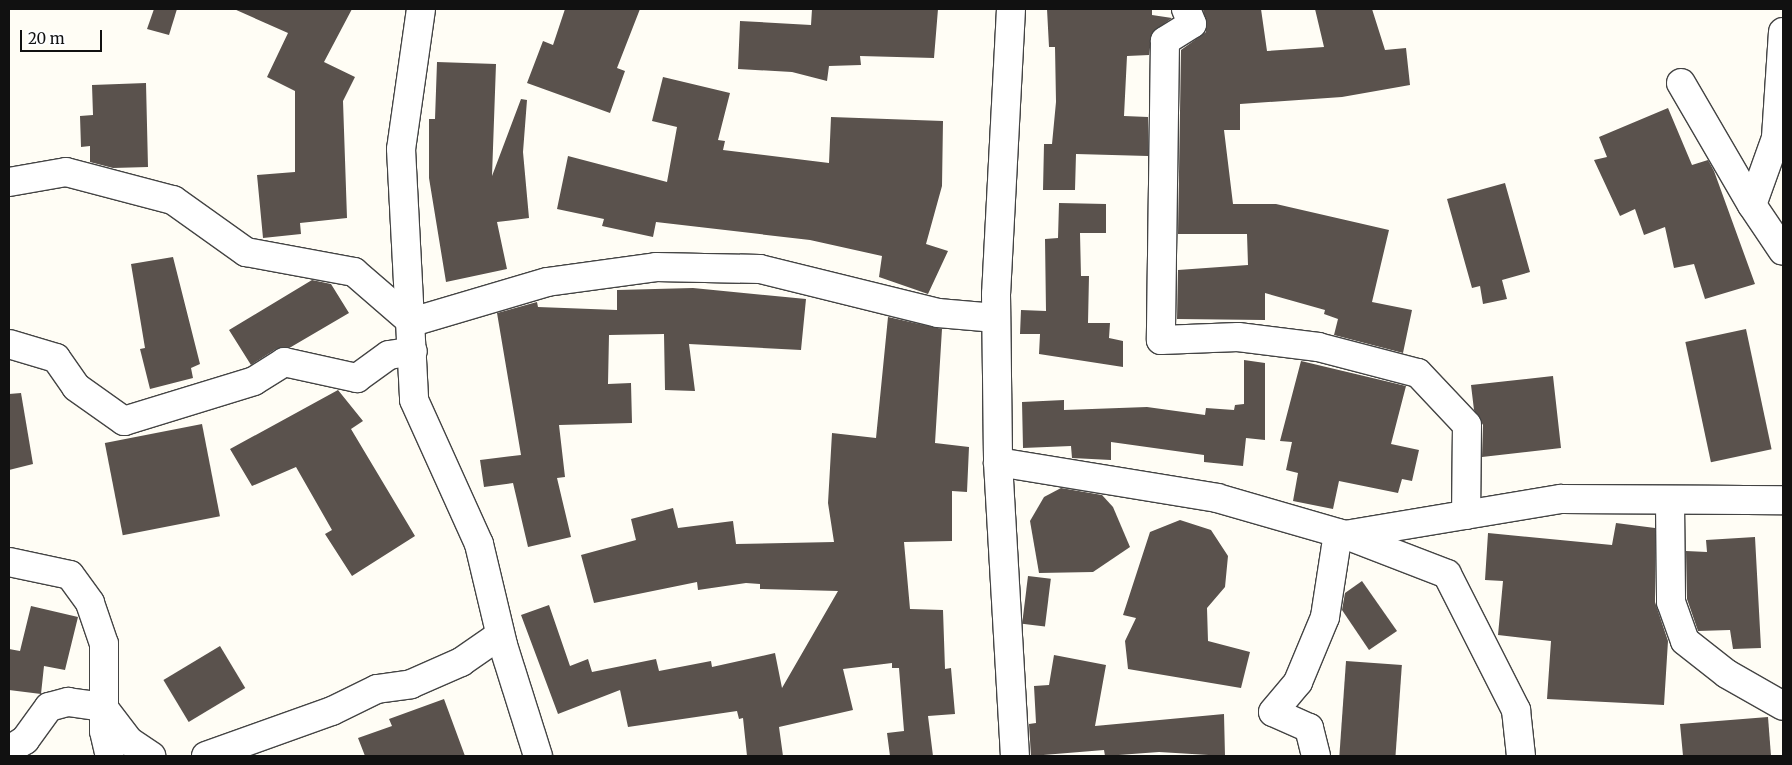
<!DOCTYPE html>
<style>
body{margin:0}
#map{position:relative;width:1792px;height:765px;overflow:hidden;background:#fffdf5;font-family:Merriweather,serif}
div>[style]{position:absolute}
.building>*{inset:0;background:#5a524d;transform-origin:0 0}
.roads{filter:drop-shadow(1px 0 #444) drop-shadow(-1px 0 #444) drop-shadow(0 1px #444) drop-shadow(0 -1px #444)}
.minor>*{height:28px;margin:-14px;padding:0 14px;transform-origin:14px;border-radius:14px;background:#fff}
span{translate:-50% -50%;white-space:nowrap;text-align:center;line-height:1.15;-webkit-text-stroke:5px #fff;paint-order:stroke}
.frame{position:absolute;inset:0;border:10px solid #111;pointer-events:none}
.scale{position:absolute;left:20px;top:30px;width:82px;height:22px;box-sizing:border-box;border:2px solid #111;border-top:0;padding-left:6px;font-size:15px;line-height:18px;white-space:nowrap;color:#111;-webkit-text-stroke:4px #fff;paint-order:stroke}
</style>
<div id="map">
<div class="building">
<i style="clip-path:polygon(154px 9px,177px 9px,169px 35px,147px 29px)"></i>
<i style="clip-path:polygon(234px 9px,352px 9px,324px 62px,355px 77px,343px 101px,347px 218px,300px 223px,301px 234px,263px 238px,257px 175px,295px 172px,295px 91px,267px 77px,288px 33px)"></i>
<i style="clip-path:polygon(565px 9px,640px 9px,617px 68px,625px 71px,610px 113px,527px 83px,543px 41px,553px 45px)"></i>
<i style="clip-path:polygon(812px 9px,938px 9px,934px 58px,860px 56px,861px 65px,829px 66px,827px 81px,792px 72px,738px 69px,740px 21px,811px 25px)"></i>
<i style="clip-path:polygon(1047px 9px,1152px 9px,1152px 15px,1172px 18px,1152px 33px,1149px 55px,1127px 56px,1124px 116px,1148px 117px,1148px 156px,1076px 154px,1075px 190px,1043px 190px,1044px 144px,1052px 144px,1056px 102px,1055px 47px,1049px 47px)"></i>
<i style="clip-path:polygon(1203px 9px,1261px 9px,1267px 51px,1324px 47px,1315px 9px,1372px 9px,1385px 50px,1406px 48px,1410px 85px,1342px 97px,1240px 104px,1240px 130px,1224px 130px,1233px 204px,1276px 204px,1389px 230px,1372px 302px,1412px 310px,1403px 353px,1334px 335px,1338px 319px,1324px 314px,1325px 310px,1265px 293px,1265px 320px,1177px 319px,1178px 270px,1248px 265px,1247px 234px,1178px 234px,1181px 50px,1206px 32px)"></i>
<i style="clip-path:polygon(437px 62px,496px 64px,492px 176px,521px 99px,527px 100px,523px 152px,529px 218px,497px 222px,507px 269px,446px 282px,429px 178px,429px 119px,435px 119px)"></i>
<i style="clip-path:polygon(663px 77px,730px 93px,718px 140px,725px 141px,723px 150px,829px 163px,831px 117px,943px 121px,942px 186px,926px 244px,948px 251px,928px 294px,879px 277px,882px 256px,810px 240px,656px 222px,653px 237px,602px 226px,604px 219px,557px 209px,568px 156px,667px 182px,677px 127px,652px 121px)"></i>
<i style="clip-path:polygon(146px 83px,148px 167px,113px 168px,90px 162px,90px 146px,81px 147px,80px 116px,93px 115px,92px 85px)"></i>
<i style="clip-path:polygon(1668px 108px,1692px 165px,1708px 160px,1714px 171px,1755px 284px,1705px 299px,1694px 264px,1674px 268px,1665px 227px,1644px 235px,1635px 209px,1620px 216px,1594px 160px,1607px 157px,1599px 137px)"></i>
<i style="clip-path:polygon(1505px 183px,1530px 272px,1502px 280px,1507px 299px,1483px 304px,1480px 286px,1472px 288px,1447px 199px)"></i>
<i style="clip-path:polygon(1059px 203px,1106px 204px,1106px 233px,1080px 233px,1081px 276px,1089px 276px,1088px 323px,1110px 323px,1109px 338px,1123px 341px,1123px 367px,1039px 354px,1040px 334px,1020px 334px,1021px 310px,1046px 311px,1045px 239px,1058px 238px)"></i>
<i style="clip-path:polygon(173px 257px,200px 364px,191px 368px,193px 378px,150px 389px,140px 349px,145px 348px,131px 264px)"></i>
<i style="clip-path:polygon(312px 280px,331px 284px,349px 313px,291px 347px,276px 349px,251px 365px,229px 330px)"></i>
<i style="clip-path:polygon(693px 288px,806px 299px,801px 350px,689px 344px,695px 391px,665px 390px,664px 334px,609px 335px,608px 384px,631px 383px,632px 423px,559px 425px,565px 477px,557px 478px,571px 537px,528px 547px,513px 483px,484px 487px,480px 460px,521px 455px,497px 313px,537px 302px,538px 307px,617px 310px,617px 290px)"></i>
<i style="clip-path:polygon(888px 317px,942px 329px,935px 443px,969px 447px,967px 492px,952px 491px,952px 541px,904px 542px,910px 609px,943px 610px,945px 669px,951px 668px,955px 714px,928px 716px,933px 756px,890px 756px,887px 733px,904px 731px,899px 668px,892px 668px,892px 663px,843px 669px,853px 710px,779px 727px,783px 756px,747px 756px,743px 718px,739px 719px,737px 711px,628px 727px,620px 690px,558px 714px,521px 615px,549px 605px,570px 666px,588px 659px,592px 672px,656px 659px,659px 671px,711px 661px,712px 667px,775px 653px,782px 688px,838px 591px,760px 589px,760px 584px,746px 583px,698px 590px,697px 582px,594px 603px,581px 555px,636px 540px,631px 519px,673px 508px,678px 528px,733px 521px,736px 544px,834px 542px,828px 503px,832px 433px,876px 438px)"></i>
<i style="left:1746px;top:329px;width:123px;height:62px;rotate:78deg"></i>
<i style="clip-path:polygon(1244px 360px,1265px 363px,1265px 440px,1246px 438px,1243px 466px,1204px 462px,1204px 455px,1111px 442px,1111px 460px,1072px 458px,1071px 446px,1023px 448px,1022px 402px,1064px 400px,1064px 410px,1147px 407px,1205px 415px,1206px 408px,1234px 410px,1235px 405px,1244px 404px)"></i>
<i style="clip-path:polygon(1301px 361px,1406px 386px,1391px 444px,1419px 450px,1412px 481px,1402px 479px,1398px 493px,1339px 481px,1333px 509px,1293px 501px,1298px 473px,1286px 470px,1292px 442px,1280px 441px)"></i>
<i style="clip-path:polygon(1553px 376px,1561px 448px,1482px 457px,1483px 425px,1474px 410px,1471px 385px)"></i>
<i style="clip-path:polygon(338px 390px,363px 421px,351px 429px,415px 536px,352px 576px,325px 534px,332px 530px,296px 467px,252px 486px,230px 449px)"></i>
<i style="clip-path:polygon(21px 393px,33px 464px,9px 470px,9px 394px)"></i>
<i style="left:202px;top:424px;width:94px;height:99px;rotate:79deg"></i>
<i style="clip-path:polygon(1061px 488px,1102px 495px,1113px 507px,1130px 547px,1093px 572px,1039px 573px,1030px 521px,1044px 497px)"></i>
<i style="clip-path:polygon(1180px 520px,1211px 530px,1228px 556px,1225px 587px,1207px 608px,1208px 641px,1250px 652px,1241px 688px,1128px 669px,1125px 641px,1136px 618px,1123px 615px,1150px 532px)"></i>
<i style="clip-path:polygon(1616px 523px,1655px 528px,1655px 602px,1668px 641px,1664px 705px,1547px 699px,1551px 641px,1498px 635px,1503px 581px,1485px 580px,1488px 533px,1612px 545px)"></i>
<i style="clip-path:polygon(1755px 537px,1761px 648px,1733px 649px,1730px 630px,1698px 631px,1687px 599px,1686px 551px,1707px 552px,1706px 540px)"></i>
<i style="left:1028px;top:576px;width:23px;height:48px;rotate:7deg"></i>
<i style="clip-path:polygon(1362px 581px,1397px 631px,1369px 650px,1342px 610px,1345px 593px)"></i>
<i style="clip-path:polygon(31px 606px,78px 617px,65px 670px,44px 666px,41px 694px,9px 690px,9px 649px,20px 651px)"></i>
<i style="left:220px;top:646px;width:49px;height:66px;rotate:59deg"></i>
<i style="clip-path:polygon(1054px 655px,1106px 665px,1095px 726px,1224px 714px,1225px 756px,1159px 752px,1105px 756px,1104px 750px,1031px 756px,1029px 724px,1036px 723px,1034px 686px,1049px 685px)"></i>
<i style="left:1346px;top:661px;width:56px;height:95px;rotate:4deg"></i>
<i style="clip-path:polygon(444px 699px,465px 756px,365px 756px,358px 738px,392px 726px,389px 719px)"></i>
<i style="clip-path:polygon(1768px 717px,1771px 756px,1683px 756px,1680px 724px)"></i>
</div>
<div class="roads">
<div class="minor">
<i style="left:421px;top:9px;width:141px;rotate:98.1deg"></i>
<i style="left:401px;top:149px;width:251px;rotate:87deg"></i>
<i style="left:414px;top:400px;width:158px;rotate:65.7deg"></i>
<i style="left:479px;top:544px;width:104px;rotate:76.6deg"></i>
<i style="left:503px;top:645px;width:116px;rotate:72.5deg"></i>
<i style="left:1011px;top:9px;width:285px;rotate:93deg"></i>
<i style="left:996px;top:294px;width:168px;rotate:89.3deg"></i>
<i style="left:998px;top:462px;width:294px;rotate:86.7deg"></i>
<i style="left:1186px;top:9px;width:16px;rotate:68deg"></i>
<i style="left:1192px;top:24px;width:32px;rotate:148deg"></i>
<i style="left:1165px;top:41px;width:299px;rotate:90.8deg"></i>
<i style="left:1161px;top:340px;width:77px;rotate:-2.2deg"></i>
<i style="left:1238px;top:337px;width:81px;rotate:7.1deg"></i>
<i style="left:1318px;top:347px;width:103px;rotate:14.6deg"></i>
<i style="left:1418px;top:373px;width:71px;rotate:46.7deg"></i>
<i style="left:1467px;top:425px;width:90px;rotate:90.6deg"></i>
<i style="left:1783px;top:32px;width:106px;rotate:93.8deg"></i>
<i style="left:1776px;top:138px;width:71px;rotate:109.7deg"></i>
<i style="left:1752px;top:205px;width:55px;rotate:56deg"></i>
<i style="left:1681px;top:83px;width:141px;rotate:59.8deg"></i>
<i style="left:9px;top:182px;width:58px;rotate:-10deg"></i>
<i style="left:66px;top:172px;width:111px;rotate:14.7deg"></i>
<i style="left:173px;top:200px;width:90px;rotate:35.5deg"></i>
<i style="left:246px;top:252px;width:110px;rotate:10.5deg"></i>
<i style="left:354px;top:272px;width:77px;rotate:40.8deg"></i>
<i style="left:412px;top:322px;width:141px;rotate:-16.5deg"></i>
<i style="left:547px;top:282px;width:110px;rotate:-7.8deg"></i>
<i style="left:656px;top:267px;width:104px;rotate:1.1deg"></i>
<i style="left:760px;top:269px;width:183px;rotate:13.9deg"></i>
<i style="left:938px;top:313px;width:58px;rotate:4.9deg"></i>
<i style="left:9px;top:344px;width:49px;rotate:16.6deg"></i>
<i style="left:56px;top:358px;width:35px;rotate:55deg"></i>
<i style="left:76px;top:387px;width:59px;rotate:35.3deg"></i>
<i style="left:124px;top:421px;width:136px;rotate:-17.1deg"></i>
<i style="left:254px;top:381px;width:36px;rotate:-32deg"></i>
<i style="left:284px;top:362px;width:75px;rotate:12.4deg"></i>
<i style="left:357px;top:378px;width:39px;rotate:-36deg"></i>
<i style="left:389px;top:355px;width:24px;rotate:-9deg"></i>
<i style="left:998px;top:462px;width:222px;rotate:9.3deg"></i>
<i style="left:1217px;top:498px;width:133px;rotate:16.1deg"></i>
<i style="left:1345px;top:535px;width:219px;rotate:-9.5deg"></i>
<i style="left:1561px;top:499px;width:222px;rotate:0.3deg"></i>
<i style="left:1670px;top:502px;width:100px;rotate:89.4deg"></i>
<i style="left:1671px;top:602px;width:41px;rotate:70.3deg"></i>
<i style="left:1685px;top:641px;width:53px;rotate:38.2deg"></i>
<i style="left:1727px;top:674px;width:64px;rotate:29.7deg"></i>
<i style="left:1346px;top:535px;width:108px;rotate:21.1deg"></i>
<i style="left:1447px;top:574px;width:153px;rotate:63.1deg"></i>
<i style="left:1516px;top:710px;width:46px;rotate:83.8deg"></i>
<i style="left:9px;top:562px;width:62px;rotate:12deg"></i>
<i style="left:70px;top:575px;width:34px;rotate:54deg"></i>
<i style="left:90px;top:603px;width:43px;rotate:71.1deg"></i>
<i style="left:104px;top:644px;width:87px;rotate:90deg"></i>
<i style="left:104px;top:731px;width:26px;rotate:77deg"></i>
<i style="left:9px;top:750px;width:19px;rotate:-32deg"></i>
<i style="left:25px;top:740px;width:41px;rotate:-54deg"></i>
<i style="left:49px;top:707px;width:20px;rotate:-15deg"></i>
<i style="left:68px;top:702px;width:35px;rotate:8deg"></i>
<i style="left:103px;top:707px;width:43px;rotate:52.6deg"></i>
<i style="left:129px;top:741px;width:27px;rotate:34deg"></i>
<i style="left:206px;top:756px;width:134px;rotate:-19.7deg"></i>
<i style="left:332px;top:711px;width:50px;rotate:-26.1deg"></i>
<i style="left:377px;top:689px;width:34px;rotate:-8deg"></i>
<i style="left:411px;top:684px;width:55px;rotate:-23.7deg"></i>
<i style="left:461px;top:662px;width:47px;rotate:-34.7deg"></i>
<i style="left:1316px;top:756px;width:29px;rotate:-104deg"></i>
<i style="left:1309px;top:728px;width:39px;rotate:-156deg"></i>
<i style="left:1273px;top:712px;width:39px;rotate:-50deg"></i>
<i style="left:1298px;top:682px;width:70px;rotate:-67.4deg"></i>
<i style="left:1325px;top:617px;width:85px;rotate:-81.2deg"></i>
</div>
</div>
<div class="frame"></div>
<div class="scale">20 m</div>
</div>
